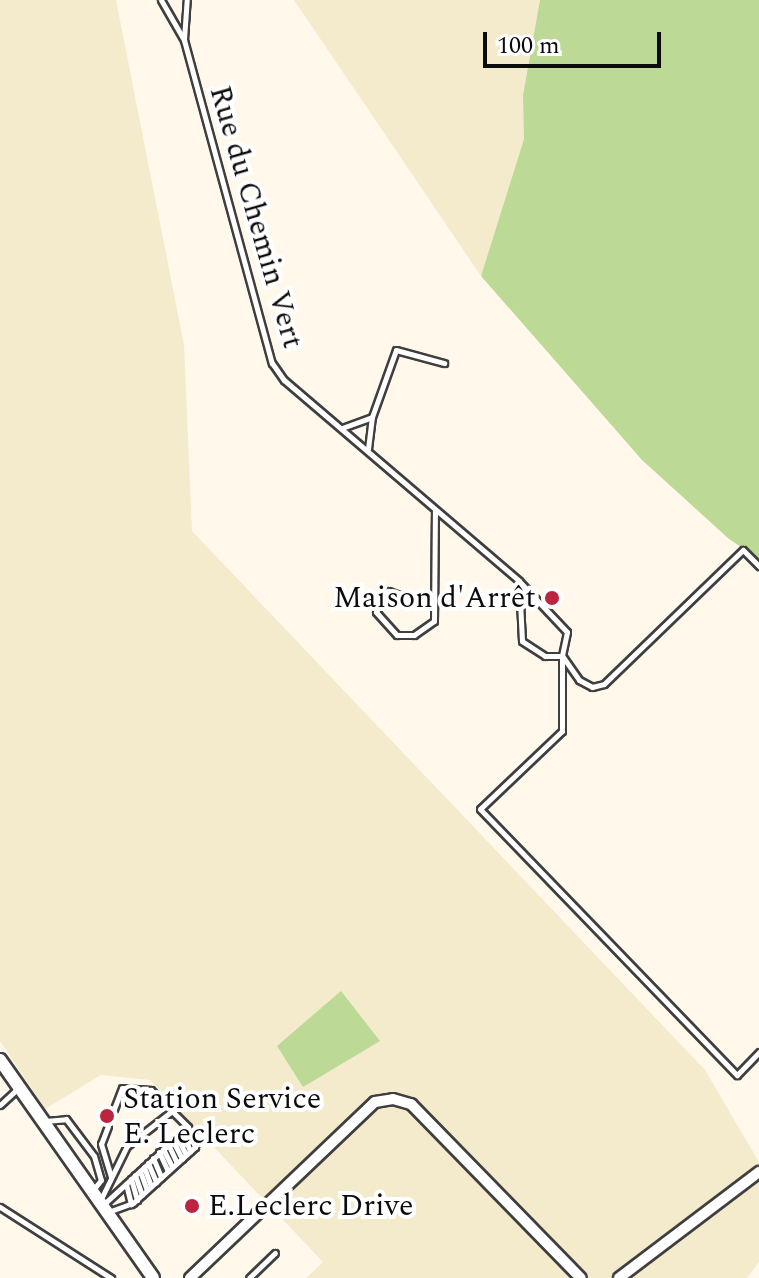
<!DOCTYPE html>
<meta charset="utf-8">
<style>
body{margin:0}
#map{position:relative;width:759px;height:1278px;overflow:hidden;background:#fff8eb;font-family:Spectral,serif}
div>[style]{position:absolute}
.farmland>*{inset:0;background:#f4ebcc}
.forest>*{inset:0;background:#bcd995}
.roads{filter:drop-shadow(2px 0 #3f3f3f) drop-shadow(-2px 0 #3f3f3f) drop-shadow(0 2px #3f3f3f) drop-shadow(0 -2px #3f3f3f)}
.service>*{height:5px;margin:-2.5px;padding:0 2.5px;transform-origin:2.5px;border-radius:2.5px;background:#fff}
.minor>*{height:10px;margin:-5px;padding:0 5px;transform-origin:5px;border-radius:5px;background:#fff}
.tertiary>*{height:12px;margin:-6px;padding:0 6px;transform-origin:6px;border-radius:6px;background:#fff}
.dots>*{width:22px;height:22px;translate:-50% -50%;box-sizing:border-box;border:4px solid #fff;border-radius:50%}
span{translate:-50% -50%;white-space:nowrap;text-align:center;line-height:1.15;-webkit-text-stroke:8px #fff;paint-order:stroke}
.street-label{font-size:30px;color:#0c0c0c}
.poi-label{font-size:30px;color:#0c0c0c}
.right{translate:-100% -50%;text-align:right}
.left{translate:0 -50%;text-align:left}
.scale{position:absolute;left:483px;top:32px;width:178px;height:36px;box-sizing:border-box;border:4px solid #0c0c0c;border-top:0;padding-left:10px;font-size:24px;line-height:28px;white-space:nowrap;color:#0c0c0c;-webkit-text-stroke:6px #fff;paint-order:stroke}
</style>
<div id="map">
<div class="farmland">
<i style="clip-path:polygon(0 0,116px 0,184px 345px,192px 531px,705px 1070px,759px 1162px,759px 1262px,747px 1278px,306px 1278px,323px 1262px,150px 1080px,101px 1075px,45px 1109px,0 1041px)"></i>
<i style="clip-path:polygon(294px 0,540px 0,523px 95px,524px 139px,481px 276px)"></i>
</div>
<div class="forest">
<i style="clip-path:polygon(540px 0,759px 0,759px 559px,729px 539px,642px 460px,481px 276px,524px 139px,523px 95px)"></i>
<i style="clip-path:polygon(341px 991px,380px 1041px,303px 1087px,277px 1046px)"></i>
</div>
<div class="roads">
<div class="service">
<i style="left:161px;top:0;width:46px;rotate:60.1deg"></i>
<i style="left:184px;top:40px;width:335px;rotate:74.8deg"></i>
<i style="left:272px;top:363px;width:21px;rotate:55deg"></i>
<i style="left:284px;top:380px;width:309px;rotate:40.5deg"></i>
<i style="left:519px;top:581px;width:70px;rotate:46.7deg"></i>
<i style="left:567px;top:632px;width:25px;rotate:102deg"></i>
<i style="left:562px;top:656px;width:17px;rotate:180deg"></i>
<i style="left:545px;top:656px;width:27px;rotate:-147deg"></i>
<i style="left:522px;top:641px;width:60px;rotate:-92.9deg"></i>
<i style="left:184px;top:39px;width:39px;rotate:-86deg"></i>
<i style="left:342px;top:428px;width:32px;rotate:-20deg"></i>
<i style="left:368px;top:449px;width:32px;rotate:-83deg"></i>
<i style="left:372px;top:417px;width:71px;rotate:-70.3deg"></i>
<i style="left:396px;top:350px;width:50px;rotate:15.2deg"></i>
<i style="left:434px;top:600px;width:14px;rotate:168deg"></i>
<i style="left:420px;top:603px;width:34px;rotate:-159deg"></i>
<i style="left:388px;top:591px;width:24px;rotate:120deg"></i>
<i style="left:376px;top:612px;width:31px;rotate:48deg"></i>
<i style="left:397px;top:635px;width:17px"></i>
<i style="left:414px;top:635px;width:24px;rotate:-35deg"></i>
<i style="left:434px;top:621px;width:111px;rotate:-89.5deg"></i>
<i style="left:562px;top:656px;width:75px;rotate:90deg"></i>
<i style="left:562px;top:731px;width:113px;rotate:136.4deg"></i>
<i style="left:480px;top:809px;width:370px;rotate:46deg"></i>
<i style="left:737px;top:1075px;width:32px;rotate:-46deg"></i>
<i style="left:563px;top:657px;width:28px;rotate:55deg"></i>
<i style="left:579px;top:680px;width:15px;rotate:28deg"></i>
<i style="left:592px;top:687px;width:12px;rotate:-14deg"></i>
<i style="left:604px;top:684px;width:193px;rotate:-44deg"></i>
<i style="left:743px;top:550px;width:23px;rotate:45deg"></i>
<i style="left:0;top:1105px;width:23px;rotate:-43deg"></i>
<i style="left:114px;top:1109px;width:22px;rotate:-69deg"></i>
<i style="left:122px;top:1088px;width:29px;rotate:4deg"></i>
<i style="left:151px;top:1090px;width:30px;rotate:45deg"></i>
<i style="left:45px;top:1121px;width:21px;rotate:-5deg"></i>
<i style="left:66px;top:1119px;width:46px;rotate:52.9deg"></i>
<i style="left:94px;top:1156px;width:25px;rotate:74deg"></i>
<i style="left:101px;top:1180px;width:13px;rotate:129deg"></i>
<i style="left:108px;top:1126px;width:19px;rotate:111deg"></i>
<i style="left:101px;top:1144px;width:34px;rotate:73deg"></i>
<i style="left:182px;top:1132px;width:21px;rotate:67deg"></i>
<i style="left:177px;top:1137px;width:20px;rotate:63deg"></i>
<i style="left:173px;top:1141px;width:20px;rotate:63deg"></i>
<i style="left:168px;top:1144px;width:21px;rotate:65deg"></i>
<i style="left:163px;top:1149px;width:20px;rotate:63deg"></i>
<i style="left:159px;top:1152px;width:21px;rotate:65deg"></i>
<i style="left:153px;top:1158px;width:21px;rotate:67deg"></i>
<i style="left:148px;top:1163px;width:21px;rotate:67deg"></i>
<i style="left:144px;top:1167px;width:20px;rotate:70deg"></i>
<i style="left:140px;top:1171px;width:20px;rotate:70deg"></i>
<i style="left:135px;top:1175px;width:21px;rotate:71deg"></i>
<i style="left:131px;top:1179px;width:22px;rotate:74deg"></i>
<i style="left:126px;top:1184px;width:21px;rotate:76deg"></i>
<i style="left:100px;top:1201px;width:61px;rotate:-63.9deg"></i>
<i style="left:127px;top:1146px;width:57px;rotate:-37.9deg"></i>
<i style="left:172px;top:1111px;width:23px;rotate:45deg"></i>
<i style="left:188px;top:1127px;width:115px;rotate:137.5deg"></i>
<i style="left:0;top:1207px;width:132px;rotate:32.6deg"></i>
<i style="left:108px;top:1212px;width:27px;rotate:-20deg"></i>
<i style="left:133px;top:1203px;width:84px;rotate:-42.1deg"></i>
<i style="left:195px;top:1147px;width:20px;rotate:-110deg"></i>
<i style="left:249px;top:1278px;width:36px;rotate:-44deg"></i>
</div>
<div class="minor">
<i style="left:190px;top:1278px;width:255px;rotate:-43.6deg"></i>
<i style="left:375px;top:1102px;width:18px;rotate:-9deg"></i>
<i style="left:393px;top:1099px;width:19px;rotate:16deg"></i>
<i style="left:411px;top:1104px;width:243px;rotate:45.7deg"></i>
<i style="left:619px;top:1278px;width:176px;rotate:-37.1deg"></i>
</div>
<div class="tertiary">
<i style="left:0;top:1060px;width:266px;rotate:54.9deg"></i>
</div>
</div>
<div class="dots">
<i style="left:552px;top:598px;background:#bb253f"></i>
<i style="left:107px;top:1116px;background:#bb253f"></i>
<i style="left:192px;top:1206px;background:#bb253f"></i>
</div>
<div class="street-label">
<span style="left:256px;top:217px;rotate:74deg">Rue du Chemin Vert</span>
</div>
<div class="poi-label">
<span class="right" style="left:536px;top:598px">Maison d'Arrêt</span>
<span class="left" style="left:123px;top:1116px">Station Service<br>E. Leclerc</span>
<span class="left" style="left:208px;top:1206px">E.Leclerc Drive</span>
</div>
<div class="scale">100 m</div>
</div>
